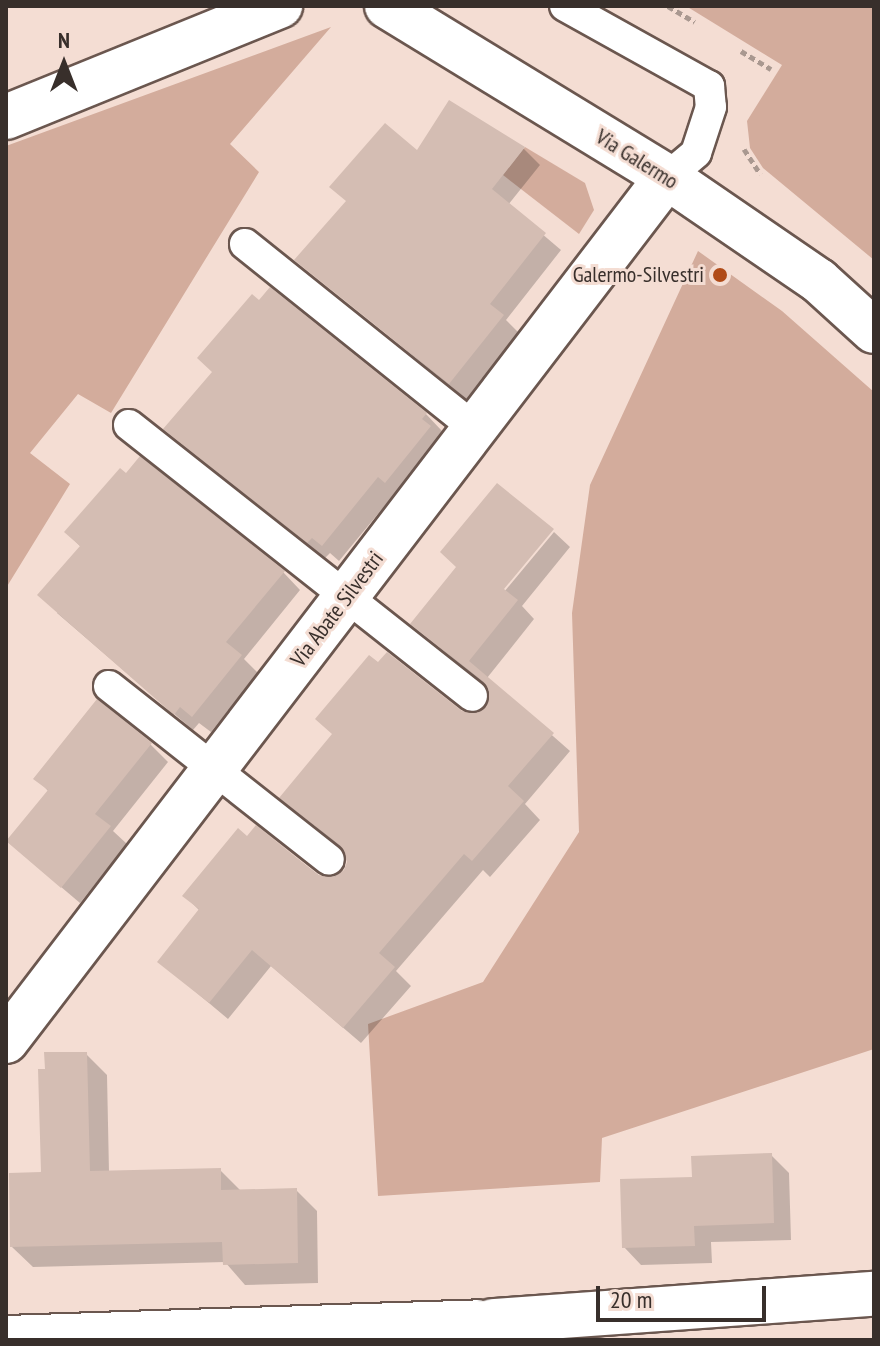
<!DOCTYPE html>
<style>
body{margin:0}
#map{position:relative;width:880px;height:1346px;overflow:hidden;background:#f4ddd3;font-family:"PT Sans Narrow",sans-serif}
div>[style]{position:absolute}
.green>*{inset:0;background:#d3ac9c}
.shadow>*{inset:0;background:#0003}
.building>*{inset:0;background:#d4bdb3}
.path>*{height:5px;margin-top:-2.5px;transform-origin:0;background:repeating-linear-gradient(90deg,#a99890 0 6px,transparent 0 10px)}
.roads{filter:drop-shadow(2px 0 #6b574f) drop-shadow(-2px 0 #6b574f) drop-shadow(0 2px #6b574f) drop-shadow(0 -2px #6b574f)}
.service>*{height:30px;margin:-15px;padding:0 15px;transform-origin:15px;border-radius:15px;background:#fff}
.pedestrian>*{height:44px;margin:-22px;padding:0 22px;transform-origin:22px;border-radius:22px;background:#fff}
.minor>*{height:44px;margin:-22px;padding:0 22px;transform-origin:22px;border-radius:22px;background:#fff}
.secondary>*{height:44px;margin:-22px;padding:0 22px;transform-origin:22px;border-radius:22px;background:#fff}
.dots>*{width:22px;height:22px;translate:-50% -50%;box-sizing:border-box;border:4px solid #f4ddd3;border-radius:50%}
span{translate:-50% -50%;white-space:nowrap;text-align:center;line-height:1.15;-webkit-text-stroke:6px #f4ddd3;paint-order:stroke}
.street-label{font-size:22px;color:#382f2b}
.poi-label{font-size:22px;color:#382f2b}
.right{translate:-100% -50%;text-align:right}
.frame{position:absolute;inset:0;border:8px solid #382f2b;pointer-events:none}
.north{position:absolute;left:24px;top:24px;width:80px;height:80px;-webkit-text-stroke:6px #f4ddd3;paint-order:stroke;rotate:0deg;font-size:22px;font-weight:700;line-height:32px;text-align:center;color:#382f2b}
.north::after{content:'';display:block;margin:auto;width:28px;height:36px;background:#382f2b;clip-path:polygon(50% 0,100% 100%,50% 72%,0 100%)}
.scale{position:absolute;left:596px;top:1286px;width:170px;height:36px;box-sizing:border-box;border:4px solid #382f2b;border-top:0;padding-left:10px;font-size:24px;line-height:28px;white-space:nowrap;color:#382f2b;-webkit-text-stroke:6px #f4ddd3;paint-order:stroke}
</style>
<div id="map">
<div class="green">
<i style="clip-path:polygon(686px 6px,874px 6px,874px 260px,763px 168px,750px 148px,747px 121px,782px 65px)"></i>
<i style="clip-path:polygon(331px 27px,230px 144px,259px 172px,111px 413px,78px 394px,30px 453px,70px 484px,6px 588px,6px 146px)"></i>
<i style="clip-path:polygon(525px 147px,585px 183px,594px 210px,579px 234px,503px 175px)"></i>
<i style="clip-path:polygon(698px 251px,782px 311px,874px 392px,874px 1049px,602px 1138px,600px 1182px,378px 1196px,368px 1024px,483px 982px,579px 832px,572px 613px,590px 485px)"></i>
</div>
<div class="shadow">
<i style="clip-path:polygon(450px 103px,524px 149px,540px 165px,508px 205px,561px 250px,506px 320px,519px 333px,466px 399px,297px 260px,418px 153px)"></i>
<i style="clip-path:polygon(426px 414px,442px 431px,438px 436px,446px 444px,403px 498px,396px 492px,339px 561px,330px 553px,325px 558px,166px 429px)"></i>
<i style="clip-path:polygon(66px 532px,283px 572px,300px 590px,244px 659px,258px 673px,211px 732px,199px 723px,193px 730px,57px 613px,81px 547px)"></i>
<i style="clip-path:polygon(554px 532px,570px 547px,522px 606px,534px 619px,487px 678px,570px 751px,525px 804px,540px 820px,490px 877px,483px 870px,396px 971px,411px 986px,361px 1043px,271px 966px,228px 1019px,160px 962px,200px 911px,185px 896px,257px 828px,325px 880px,345px 872px,349px 862px,345px 851px,282px 798px,461px 712px,478px 715px,488px 708px,491px 690px,412px 624px,499px 598px)"></i>
<i style="clip-path:polygon(150px 744px,168px 762px,113px 831px,127px 844px,80px 903px,8px 842px,49px 792px,36px 778px)"></i>
<i style="clip-path:polygon(86px 1054px,107px 1075px,109px 1172px,220px 1170px,240px 1190px,296px 1190px,317px 1211px,318px 1283px,245px 1285px,225px 1262px,33px 1267px,12px 1247px)"></i>
<i style="clip-path:polygon(771px 1155px,789px 1173px,791px 1240px,711px 1242px,712px 1263px,641px 1265px,624px 1247px,694px 1179px)"></i>
</div>
<div class="building">
<i style="clip-path:polygon(449px 100px,525px 147px,492px 189px,546px 233px,490px 304px,504px 315px,449px 384px,294px 260px,346px 201px,329px 187px,385px 123px,417px 150px)"></i>
<i style="clip-path:polygon(270px 287px,427px 413px,422px 419px,431px 426px,385px 483px,378px 477px,322px 546px,312px 538px,307px 543px,163px 429px,212px 372px,197px 358px,252px 294px,259px 300px)"></i>
<i style="clip-path:polygon(140px 456px,285px 571px,226px 642px,242px 655px,192px 717px,180px 707px,174px 715px,37px 595px,80px 546px,64px 532px,120px 468px,126px 473px)"></i>
<i style="clip-path:polygon(497px 483px,554px 529px,504px 589px,518px 600px,469px 661px,554px 733px,508px 786px,524px 801px,472px 861px,464px 854px,379px 953px,395px 967px,343px 1028px,252px 950px,209px 1003px,157px 962px,199px 909px,182px 896px,238px 828px,247px 836px,256px 825px,318px 875px,335px 877px,344px 870px,347px 862px,341px 846px,279px 798px,332px 734px,315px 719px,369px 655px,378px 662px,387px 652px,462px 711px,478px 713px,487px 706px,489px 690px,484px 682px,410px 624px,456px 567px,440px 552px)"></i>
<i style="clip-path:polygon(97px 699px,152px 743px,95px 814px,111px 826px,61px 888px,6px 841px,48px 790px,33px 779px)"></i>
<i style="clip-path:polygon(44px 1052px,87px 1052px,90px 1171px,221px 1168px,221px 1190px,297px 1188px,298px 1263px,223px 1265px,222px 1242px,10px 1247px,9px 1173px,41px 1172px,38px 1069px,45px 1069px)"></i>
<i style="clip-path:polygon(772px 1153px,774px 1223px,694px 1226px,695px 1246px,622px 1248px,620px 1179px,692px 1177px,691px 1156px)"></i>
</div>
<div class="path">
<i style="left:668px;top:6px;width:31px;rotate:31deg"></i>
<i style="left:741px;top:51px;width:35px;rotate:31deg"></i>
<i style="left:744px;top:149px;width:30px;rotate:57deg"></i>
</div>
<div class="roads">
<div class="service">
<i style="left:565px;top:6px;width:165px;rotate:29.1deg"></i>
<i style="left:709px;top:86px;width:21px;rotate:85deg"></i>
<i style="left:711px;top:107px;width:48px;rotate:108.1deg"></i>
<i style="left:696px;top:153px;width:38px;rotate:140deg"></i>
<i style="left:245px;top:244px;width:295px;rotate:38.7deg"></i>
<i style="left:129px;top:425px;width:437px;rotate:38.3deg"></i>
<i style="left:109px;top:686px;width:280px;rotate:38.3deg"></i>
</div>
<div class="pedestrian">
<i style="left:6px;top:1338px;width:472px;rotate:-1.9deg"></i>
</div>
<div class="minor">
<i style="left:6px;top:117px;width:296px;rotate:-22.1deg"></i>
<i style="left:6px;top:1041px;width:1088px;rotate:-52.58deg"></i>
<i style="left:493px;top:1321px;width:382px;rotate:-4.1deg"></i>
</div>
<div class="secondary">
<i style="left:387px;top:6px;width:328px;rotate:31.4deg"></i>
<i style="left:667px;top:177px;width:184px;rotate:34.4deg"></i>
<i style="left:819px;top:281px;width:74px;rotate:42.3deg"></i>
</div>
</div>
<div class="dots">
<i style="left:720px;top:275px;background:#b04b18"></i>
</div>
<div class="street-label">
<span style="left:637px;top:159px;rotate:32deg">Via Galermo</span>
<span style="left:337px;top:609px;rotate:-53deg">Via Abate Silvestri</span>
</div>
<div class="poi-label">
<span class="right" style="left:704px;top:275px">Galermo-Silvestri</span>
</div>
<div class="frame"></div>
<div class="north">N</div>
<div class="scale">20 m</div>
</div>
